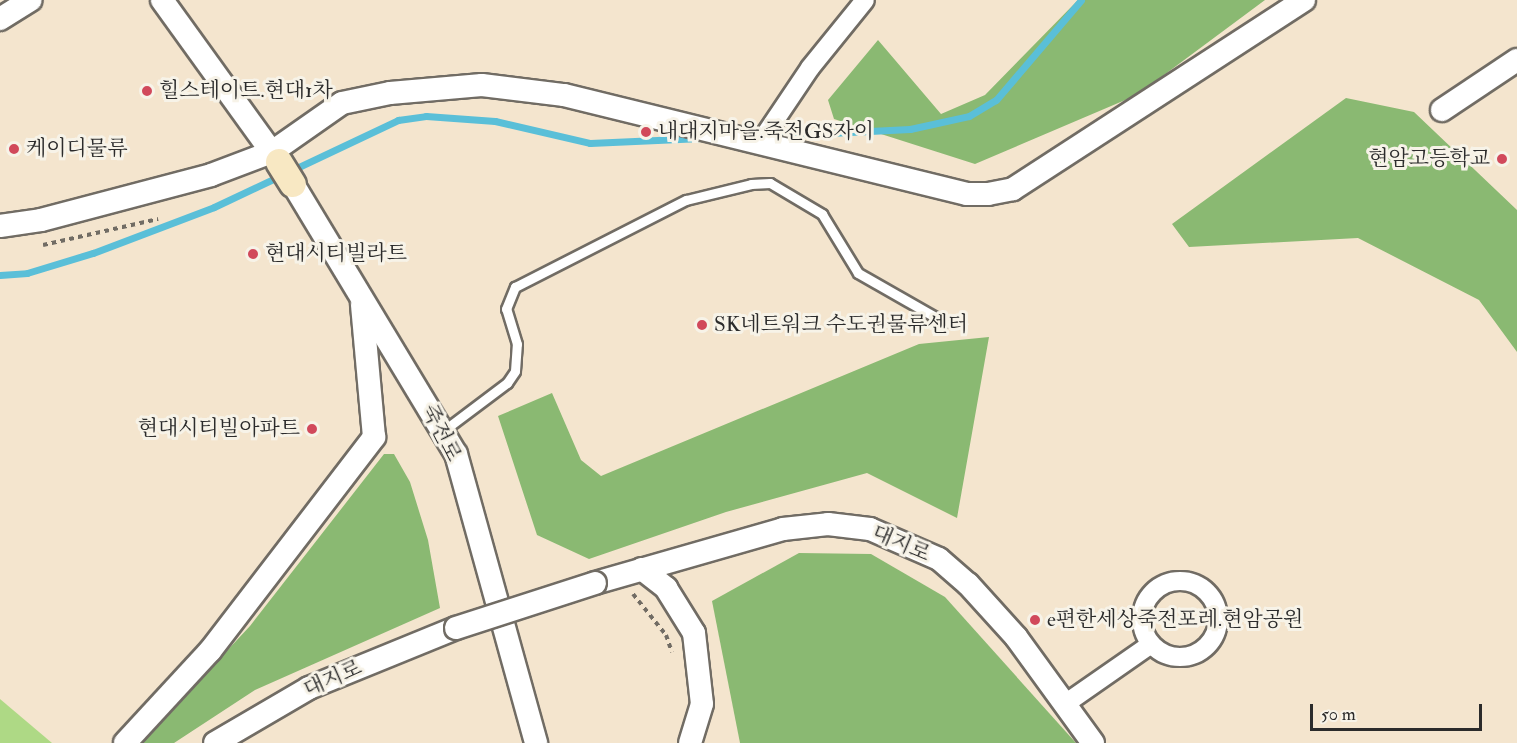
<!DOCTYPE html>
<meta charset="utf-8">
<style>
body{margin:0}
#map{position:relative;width:1517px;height:743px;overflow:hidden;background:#f4e5ce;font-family:"IM FELL Double Pica","Noto Serif KR",serif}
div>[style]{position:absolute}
.green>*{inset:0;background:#aed985}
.forest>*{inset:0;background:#8ab972}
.stream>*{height:7px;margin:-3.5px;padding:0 3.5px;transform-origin:3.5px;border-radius:3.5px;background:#5abfd8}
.path>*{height:4px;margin-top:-2px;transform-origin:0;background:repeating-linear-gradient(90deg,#716c64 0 4.5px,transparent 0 9px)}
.roads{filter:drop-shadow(2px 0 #716c64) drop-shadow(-2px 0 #716c64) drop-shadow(0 2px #716c64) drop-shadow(0 -2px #716c64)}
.service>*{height:9px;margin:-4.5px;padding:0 4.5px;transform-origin:4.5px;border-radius:4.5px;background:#fff}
.minor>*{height:18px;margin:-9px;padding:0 9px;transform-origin:9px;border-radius:9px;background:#fff}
.minor>.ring{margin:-9px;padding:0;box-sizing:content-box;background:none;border:18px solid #fff;border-radius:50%}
.tertiary>*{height:22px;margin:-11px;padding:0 11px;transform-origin:11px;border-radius:11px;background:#fff}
.secondary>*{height:26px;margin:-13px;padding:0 13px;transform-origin:13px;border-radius:13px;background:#f8e8c3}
.bridges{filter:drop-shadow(2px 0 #716c64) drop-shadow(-2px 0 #716c64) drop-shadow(0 2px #716c64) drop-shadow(0 -2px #716c64)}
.tertiary-bridge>*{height:22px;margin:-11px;padding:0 11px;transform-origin:11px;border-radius:11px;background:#fff}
.dots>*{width:16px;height:16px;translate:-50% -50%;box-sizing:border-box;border:3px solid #f7f3e8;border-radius:50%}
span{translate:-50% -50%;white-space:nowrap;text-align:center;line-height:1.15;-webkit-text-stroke:6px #f7f3e8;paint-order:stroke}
.poi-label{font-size:21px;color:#2b2b2b}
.left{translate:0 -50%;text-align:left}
.right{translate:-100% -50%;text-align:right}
.street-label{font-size:21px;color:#2b2b2b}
.scale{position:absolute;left:1310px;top:704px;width:172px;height:27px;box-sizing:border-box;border:3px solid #2b2b2b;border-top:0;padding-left:8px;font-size:18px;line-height:21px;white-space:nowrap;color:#2b2b2b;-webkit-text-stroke:4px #f7f3e8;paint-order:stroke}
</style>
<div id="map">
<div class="green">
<i style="clip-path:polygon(0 699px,52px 743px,0 743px)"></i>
</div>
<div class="forest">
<i style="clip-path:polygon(1078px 0,1265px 0,1137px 95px,975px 164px,834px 119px,828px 100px,878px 40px,941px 114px,985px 95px)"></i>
<i style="clip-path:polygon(1346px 98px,1414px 112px,1517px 210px,1517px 352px,1479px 300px,1358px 238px,1189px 247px,1172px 224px)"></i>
<i style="clip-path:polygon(989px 337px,957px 518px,867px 473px,726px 512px,589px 559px,537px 535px,498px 416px,552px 393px,581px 460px,601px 476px,919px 344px)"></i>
<i style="clip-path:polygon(384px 454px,394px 454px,410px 482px,428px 540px,440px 608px,255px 690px,174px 743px,141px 743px,250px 626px)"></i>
<i style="clip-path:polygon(799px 553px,871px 554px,945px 597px,1076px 743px,740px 743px,712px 601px)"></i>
</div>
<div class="stream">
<i style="left:770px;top:136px;width:140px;rotate:-2.9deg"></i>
<i style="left:910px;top:129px;width:60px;rotate:-12.4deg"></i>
<i style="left:969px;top:116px;width:31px;rotate:-31deg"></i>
<i style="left:996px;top:100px;width:131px;rotate:-49.6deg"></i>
<i style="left:0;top:275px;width:27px;rotate:-4deg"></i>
<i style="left:27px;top:273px;width:69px;rotate:-16.9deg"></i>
<i style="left:93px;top:253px;width:129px;rotate:-20.8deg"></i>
<i style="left:214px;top:207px;width:204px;rotate:-25.3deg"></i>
<i style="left:398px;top:120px;width:28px;rotate:-8deg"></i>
<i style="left:426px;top:116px;width:69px;rotate:4.1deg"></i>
<i style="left:495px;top:121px;width:98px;rotate:13deg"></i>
<i style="left:590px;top:143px;width:112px;rotate:-2.6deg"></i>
</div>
<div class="path">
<i style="left:43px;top:245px;width:118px;rotate:-12.7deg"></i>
<i style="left:633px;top:594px;width:53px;rotate:51.2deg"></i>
<i style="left:666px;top:635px;width:18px;rotate:71deg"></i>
</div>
<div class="roads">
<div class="service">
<i style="left:443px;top:431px;width:80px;rotate:-36.9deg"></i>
<i style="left:507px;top:383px;width:14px;rotate:-56deg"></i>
<i style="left:515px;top:371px;width:27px;rotate:-86deg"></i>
<i style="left:517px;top:344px;width:37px;rotate:-107deg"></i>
<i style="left:506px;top:309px;width:24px;rotate:-68deg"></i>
<i style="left:515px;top:287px;width:192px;rotate:-27deg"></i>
<i style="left:686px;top:200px;width:67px;rotate:-13.8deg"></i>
<i style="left:751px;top:184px;width:19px;rotate:-3deg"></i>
<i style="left:770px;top:183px;width:61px;rotate:30.8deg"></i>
<i style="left:822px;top:214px;width:69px;rotate:58.6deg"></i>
<i style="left:858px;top:273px;width:99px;rotate:29.7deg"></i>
</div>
<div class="minor">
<i style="left:761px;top:141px;width:88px;rotate:-56.1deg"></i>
<i style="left:810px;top:68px;width:87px;rotate:-51deg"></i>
<i class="ring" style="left:1142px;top:581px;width:58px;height:58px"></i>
<i style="left:1065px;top:704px;width:103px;rotate:-34.8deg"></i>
</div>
<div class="tertiary">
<i style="left:162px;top:0;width:200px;rotate:54.2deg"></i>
<i style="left:0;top:19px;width:36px;rotate:-32deg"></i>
<i style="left:1442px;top:110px;width:90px;rotate:-33.7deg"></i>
<i style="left:293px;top:184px;width:315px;rotate:58.9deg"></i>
<i style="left:456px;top:454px;width:300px;rotate:74.5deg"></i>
<i style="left:0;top:226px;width:41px;rotate:-8.3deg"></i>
<i style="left:41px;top:220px;width:176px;rotate:-14.8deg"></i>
<i style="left:211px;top:175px;width:65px;rotate:-20.7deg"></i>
<i style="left:272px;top:152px;width:85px;rotate:-35deg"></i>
<i style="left:342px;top:103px;width:49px;rotate:-11.8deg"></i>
<i style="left:390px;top:93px;width:92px;rotate:-5deg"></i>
<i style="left:482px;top:85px;width:83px;rotate:7deg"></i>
<i style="left:564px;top:95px;width:415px;rotate:13.8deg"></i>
<i style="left:967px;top:194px;width:21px"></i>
<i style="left:988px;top:194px;width:25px;rotate:-11deg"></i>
<i style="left:1013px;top:189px;width:347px;rotate:-33deg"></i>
<i style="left:642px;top:569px;width:31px;rotate:38deg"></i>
<i style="left:666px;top:588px;width:53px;rotate:58.1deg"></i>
<i style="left:694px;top:633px;width:71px;rotate:83.6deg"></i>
<i style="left:702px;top:704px;width:41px;rotate:107.1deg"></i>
<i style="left:595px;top:583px;width:196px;rotate:-16deg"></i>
<i style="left:783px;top:529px;width:45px;rotate:-6.3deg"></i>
<i style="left:828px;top:524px;width:42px;rotate:6.8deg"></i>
<i style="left:870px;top:529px;width:75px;rotate:23.5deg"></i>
<i style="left:939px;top:559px;width:38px;rotate:41deg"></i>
<i style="left:968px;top:584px;width:72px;rotate:47.8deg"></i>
<i style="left:1016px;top:637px;width:131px;rotate:54deg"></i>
<i style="left:125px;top:743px;width:125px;rotate:-47.3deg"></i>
<i style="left:210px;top:651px;width:270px;rotate:-52.5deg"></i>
<i style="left:374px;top:437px;width:133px;rotate:-95.2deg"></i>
<i style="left:215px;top:743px;width:109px;rotate:-30.3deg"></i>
<i style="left:309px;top:688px;width:159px;rotate:-22.2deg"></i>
</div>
<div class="secondary">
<i style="left:279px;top:162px;width:26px;rotate:58deg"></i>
</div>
</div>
<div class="bridges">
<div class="tertiary-bridge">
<i style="left:456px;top:628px;width:146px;rotate:-17.9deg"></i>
</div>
</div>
<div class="dots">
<i style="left:147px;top:91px;background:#d1495b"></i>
<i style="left:646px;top:132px;background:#d1495b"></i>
<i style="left:14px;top:149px;background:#d1495b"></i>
<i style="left:1502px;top:159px;background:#d1495b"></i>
<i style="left:253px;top:254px;background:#d1495b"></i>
<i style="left:702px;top:325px;background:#d1495b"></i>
<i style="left:312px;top:429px;background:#d1495b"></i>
<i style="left:1035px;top:620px;background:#d1495b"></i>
</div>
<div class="poi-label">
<span class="left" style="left:159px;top:91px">힐스테이트.현대1차</span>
<span class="left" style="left:658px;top:132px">내대지마을.죽전GS자이</span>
<span class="left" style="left:26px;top:149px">케이디물류</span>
<span class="right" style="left:1490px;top:159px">현암고등학교</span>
<span class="left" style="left:265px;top:254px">현대시티빌라트</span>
<span class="left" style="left:714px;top:325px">SK네트워크 수도권물류센터</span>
<span class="right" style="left:300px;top:429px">현대시티빌아파트</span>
<span class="left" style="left:1047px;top:620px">e편한세상죽전포레.현암공원</span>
</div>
<div class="street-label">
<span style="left:441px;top:433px;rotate:63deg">죽전로</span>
<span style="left:901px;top:544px;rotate:23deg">대지로</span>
<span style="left:333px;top:679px;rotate:-24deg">대지로</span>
</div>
<div class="scale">50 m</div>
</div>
